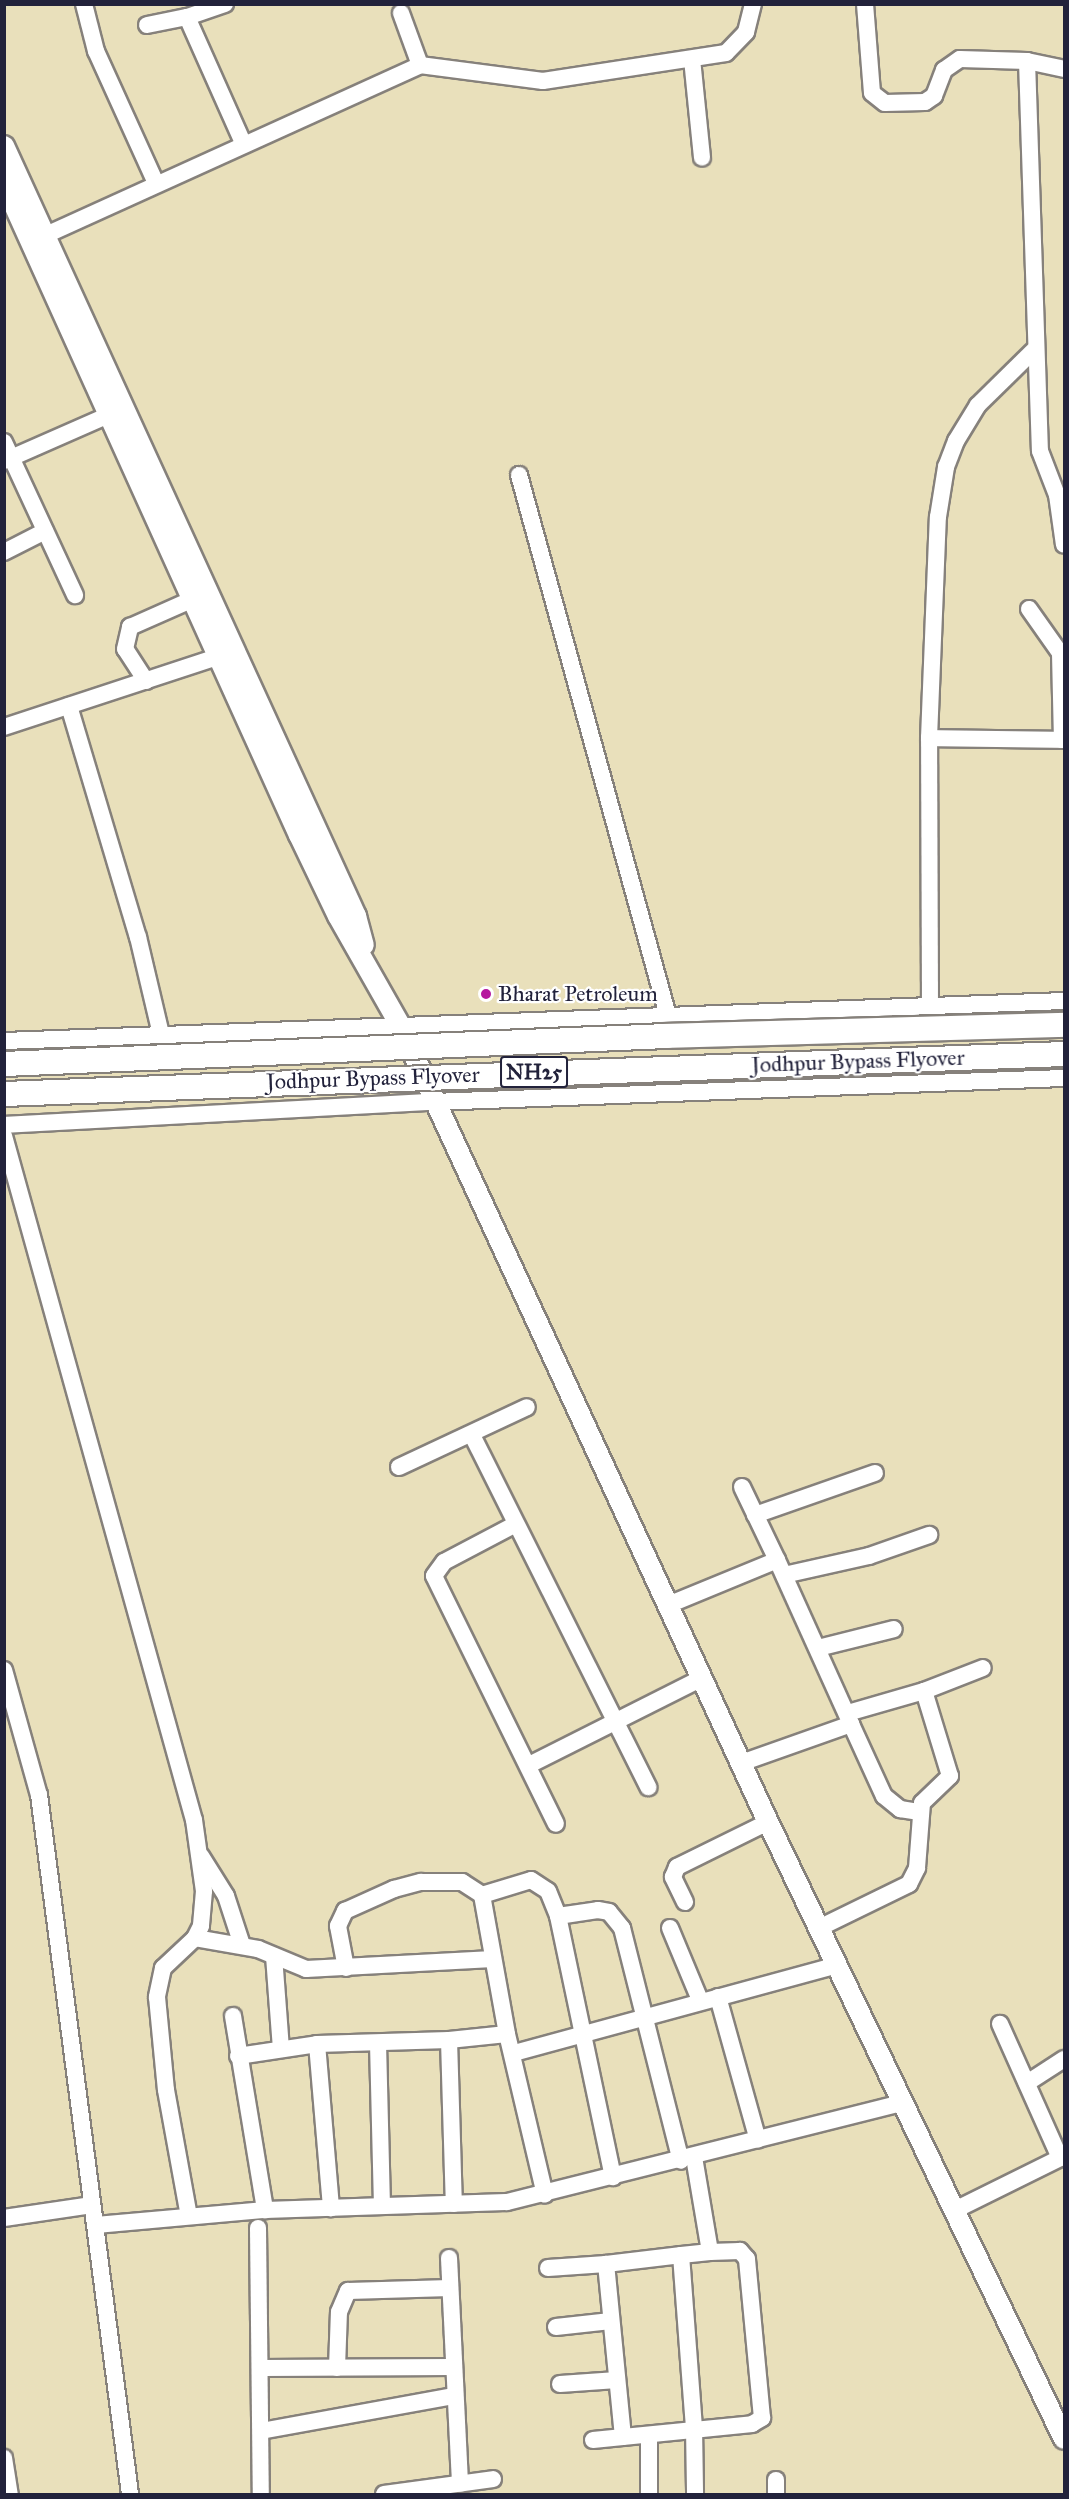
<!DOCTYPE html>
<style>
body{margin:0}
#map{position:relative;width:1069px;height:2499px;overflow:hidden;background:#e9e0bb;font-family:"IM FELL Great Primer",serif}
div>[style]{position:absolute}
.roads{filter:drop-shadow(2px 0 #86817b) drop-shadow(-2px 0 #86817b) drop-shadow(0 2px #86817b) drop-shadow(0 -2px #86817b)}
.minor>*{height:16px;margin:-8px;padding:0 8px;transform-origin:8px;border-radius:8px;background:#fff}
.major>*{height:20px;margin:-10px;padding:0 10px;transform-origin:10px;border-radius:10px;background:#fff}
.bridges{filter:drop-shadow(2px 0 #86817b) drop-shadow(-2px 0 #86817b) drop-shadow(0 2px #86817b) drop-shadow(0 -2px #86817b)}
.highway-bridge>*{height:24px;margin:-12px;padding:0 12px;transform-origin:12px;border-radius:12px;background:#fff}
.dots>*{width:16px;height:16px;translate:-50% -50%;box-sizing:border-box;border:3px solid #fff;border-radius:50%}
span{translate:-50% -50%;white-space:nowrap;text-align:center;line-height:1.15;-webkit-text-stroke:4.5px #fff;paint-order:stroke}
.shield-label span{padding:2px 4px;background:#fff;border:2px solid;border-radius:4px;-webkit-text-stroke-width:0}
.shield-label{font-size:21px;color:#22223b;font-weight:700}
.poi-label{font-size:22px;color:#22223b}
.left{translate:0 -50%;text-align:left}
.street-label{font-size:22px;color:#22223b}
.frame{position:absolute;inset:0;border:6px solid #22223b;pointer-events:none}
</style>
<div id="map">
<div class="roads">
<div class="minor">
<i style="left:84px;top:4px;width:49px;rotate:75.7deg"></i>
<i style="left:96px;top:51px;width:145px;rotate:65.6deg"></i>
<i style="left:225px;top:4px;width:40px;rotate:161.1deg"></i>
<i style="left:187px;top:17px;width:138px;rotate:66deg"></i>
<i style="left:865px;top:4px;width:89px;rotate:85.5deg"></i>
<i style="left:872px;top:93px;width:16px;rotate:38deg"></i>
<i style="left:885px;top:103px;width:40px;rotate:-1.4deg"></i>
<i style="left:925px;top:102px;width:11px;rotate:-34deg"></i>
<i style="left:934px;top:96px;width:28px;rotate:-69deg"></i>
<i style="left:944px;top:70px;width:19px;rotate:-35deg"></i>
<i style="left:960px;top:59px;width:67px;rotate:1.7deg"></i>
<i style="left:1027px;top:61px;width:38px;rotate:12deg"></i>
<i style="left:401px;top:13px;width:55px;rotate:69.9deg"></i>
<i style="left:147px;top:25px;width:41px;rotate:-11.3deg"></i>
<i style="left:692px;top:59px;width:99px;rotate:84.2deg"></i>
<i style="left:1027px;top:61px;width:390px;rotate:88.1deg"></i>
<i style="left:1040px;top:451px;width:47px;rotate:68.9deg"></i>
<i style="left:1057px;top:495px;width:50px;rotate:82deg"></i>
<i style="left:46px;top:235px;width:411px;rotate:-24.4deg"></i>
<i style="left:420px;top:65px;width:124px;rotate:7.4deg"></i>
<i style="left:543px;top:81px;width:185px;rotate:-8.7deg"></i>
<i style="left:726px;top:53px;width:29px;rotate:-46deg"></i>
<i style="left:746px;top:32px;width:29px;rotate:-76deg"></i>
<i style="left:4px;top:442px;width:169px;rotate:65.1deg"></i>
<i style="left:4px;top:461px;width:115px;rotate:-23.7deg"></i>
<i style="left:519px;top:475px;width:561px;rotate:74.6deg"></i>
<i style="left:4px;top:552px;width:46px;rotate:-27.1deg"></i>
<i style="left:1029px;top:609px;width:54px;rotate:54.8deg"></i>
<i style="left:1060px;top:653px;width:87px;rotate:88.7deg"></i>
<i style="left:146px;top:681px;width:38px;rotate:-123deg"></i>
<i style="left:125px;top:649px;width:23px;rotate:-77deg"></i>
<i style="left:130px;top:627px;width:67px;rotate:-23.9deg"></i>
<i style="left:69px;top:706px;width:241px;rotate:73.4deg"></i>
<i style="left:138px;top:937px;width:100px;rotate:76.7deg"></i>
<i style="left:4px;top:727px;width:224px;rotate:-18.2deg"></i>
<i style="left:929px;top:738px;width:221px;rotate:-87.7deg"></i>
<i style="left:938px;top:517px;width:51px;rotate:-80.9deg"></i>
<i style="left:946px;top:467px;width:28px;rotate:-69deg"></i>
<i style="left:956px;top:441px;width:42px;rotate:-58.6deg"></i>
<i style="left:978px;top:405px;width:77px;rotate:-44.5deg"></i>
<i style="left:930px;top:1006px;width:268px;rotate:-90.2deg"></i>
<i style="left:929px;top:738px;width:135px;rotate:0.8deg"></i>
<i style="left:4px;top:1041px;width:1061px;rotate:-2.16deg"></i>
<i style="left:4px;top:1125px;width:430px;rotate:-3.1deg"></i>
<i style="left:433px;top:1102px;width:631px;rotate:-2.18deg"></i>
<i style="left:4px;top:1136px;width:710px;rotate:74.48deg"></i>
<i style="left:194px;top:1820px;width:72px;rotate:82deg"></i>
<i style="left:204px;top:1891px;width:35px;rotate:95deg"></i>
<i style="left:201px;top:1926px;width:13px;rotate:117deg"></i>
<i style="left:195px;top:1938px;width:44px;rotate:136.8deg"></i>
<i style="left:163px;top:1968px;width:30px;rotate:102deg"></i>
<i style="left:157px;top:1997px;width:93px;rotate:84.5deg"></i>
<i style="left:166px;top:2090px;width:128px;rotate:79.7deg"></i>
<i style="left:472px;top:1435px;width:394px;rotate:63.4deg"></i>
<i style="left:399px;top:1467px;width:141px;rotate:-25.1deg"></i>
<i style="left:755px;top:1515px;width:127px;rotate:-19.3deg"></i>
<i style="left:516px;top:1524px;width:81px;rotate:152.2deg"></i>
<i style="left:444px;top:1562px;width:17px;rotate:126deg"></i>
<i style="left:434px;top:1576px;width:276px;rotate:63.8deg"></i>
<i style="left:784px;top:1575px;width:87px;rotate:-12.6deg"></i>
<i style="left:869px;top:1556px;width:64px;rotate:-19.3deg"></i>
<i style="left:668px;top:1605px;width:118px;rotate:-22.4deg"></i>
<i style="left:777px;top:1560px;width:81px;rotate:-115.6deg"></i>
<i style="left:818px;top:1648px;width:78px;rotate:-14deg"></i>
<i style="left:4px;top:1670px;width:130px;rotate:74.4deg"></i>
<i style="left:39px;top:1795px;width:705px;rotate:82.58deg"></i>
<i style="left:924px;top:1691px;width:63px;rotate:-21.3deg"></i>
<i style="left:851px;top:1724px;width:79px;rotate:65.4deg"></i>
<i style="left:884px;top:1796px;width:21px;rotate:39deg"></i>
<i style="left:900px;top:1809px;width:20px;rotate:9deg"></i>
<i style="left:741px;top:1763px;width:117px;rotate:-19.5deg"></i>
<i style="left:851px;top:1724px;width:180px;rotate:-114.3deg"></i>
<i style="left:529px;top:1765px;width:194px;rotate:-26.7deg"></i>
<i style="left:201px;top:1856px;width:47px;rotate:58deg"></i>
<i style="left:226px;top:1896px;width:52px;rotate:71.9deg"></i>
<i style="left:482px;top:1895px;width:51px;rotate:-17deg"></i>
<i style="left:531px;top:1880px;width:20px;rotate:33deg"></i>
<i style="left:548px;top:1891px;width:27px;rotate:68deg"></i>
<i style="left:558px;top:1916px;width:267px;rotate:78.1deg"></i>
<i style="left:685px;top:1902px;width:28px;rotate:-116deg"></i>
<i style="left:673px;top:1877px;width:11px;rotate:-68deg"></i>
<i style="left:677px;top:1867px;width:102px;rotate:-26.3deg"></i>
<i style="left:558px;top:1916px;width:40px;rotate:-8.5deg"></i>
<i style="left:598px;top:1910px;width:11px;rotate:10deg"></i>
<i style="left:609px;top:1912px;width:21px;rotate:51deg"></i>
<i style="left:622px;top:1928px;width:240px;rotate:75.8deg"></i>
<i style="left:821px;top:1927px;width:98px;rotate:-26deg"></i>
<i style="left:909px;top:1884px;width:18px;rotate:-63deg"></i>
<i style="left:917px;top:1868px;width:65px;rotate:-85.6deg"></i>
<i style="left:922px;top:1803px;width:39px;rotate:-44deg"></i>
<i style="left:950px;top:1776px;width:89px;rotate:-107deg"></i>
<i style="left:924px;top:1691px;width:79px;rotate:163.9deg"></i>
<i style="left:670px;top:1928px;width:78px;rotate:67.4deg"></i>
<i style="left:195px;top:1938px;width:64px;rotate:9.9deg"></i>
<i style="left:258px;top:1949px;width:52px;rotate:22.6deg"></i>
<i style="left:306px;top:1969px;width:187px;rotate:-3.1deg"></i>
<i style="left:274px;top:1956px;width:93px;rotate:85.7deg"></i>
<i style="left:346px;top:1968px;width:43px;rotate:-100.8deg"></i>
<i style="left:338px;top:1926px;width:17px;rotate:-65deg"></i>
<i style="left:345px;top:1911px;width:54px;rotate:-24.2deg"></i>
<i style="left:394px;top:1889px;width:28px;rotate:-15deg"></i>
<i style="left:421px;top:1882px;width:41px"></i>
<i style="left:462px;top:1882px;width:24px;rotate:33deg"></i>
<i style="left:482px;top:1895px;width:141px;rotate:79.8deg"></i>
<i style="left:507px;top:2034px;width:165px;rotate:76.7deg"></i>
<i style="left:718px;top:1997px;width:148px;rotate:74.4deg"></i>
<i style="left:233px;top:2016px;width:197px;rotate:80.6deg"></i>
<i style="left:449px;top:2040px;width:164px;rotate:88.3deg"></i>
<i style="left:378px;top:2043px;width:163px;rotate:88.6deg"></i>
<i style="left:317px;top:2044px;width:165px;rotate:85.1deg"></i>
<i style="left:514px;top:2053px;width:336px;rotate:-15.2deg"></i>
<i style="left:238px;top:2056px;width:80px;rotate:-8.6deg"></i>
<i style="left:317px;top:2044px;width:132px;rotate:-1.7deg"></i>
<i style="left:449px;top:2040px;width:58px;rotate:-5.9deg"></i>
<i style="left:1027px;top:2083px;width:44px;rotate:-33deg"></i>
<i style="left:694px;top:2157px;width:96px;rotate:80.4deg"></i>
<i style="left:710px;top:2252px;width:29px;rotate:174deg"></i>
<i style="left:681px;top:2255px;width:172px;rotate:85.7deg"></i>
<i style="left:694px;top:2427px;width:67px;rotate:89.1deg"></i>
<i style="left:957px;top:2209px;width:115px;rotate:-26.3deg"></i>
<i style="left:1060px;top:2158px;width:147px;rotate:-114.1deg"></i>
<i style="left:4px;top:2218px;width:89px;rotate:-8.4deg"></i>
<i style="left:96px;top:2225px;width:170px;rotate:-5.1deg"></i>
<i style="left:265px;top:2210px;width:242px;rotate:-1.9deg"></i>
<i style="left:507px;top:2202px;width:409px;rotate:-14.1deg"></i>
<i style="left:258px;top:2228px;width:266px;rotate:89.4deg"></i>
<i style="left:449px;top:2258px;width:226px;rotate:87.2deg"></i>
<i style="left:548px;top:2268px;width:58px;rotate:-3.9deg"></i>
<i style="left:556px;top:2327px;width:55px;rotate:-6.2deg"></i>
<i style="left:262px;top:2368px;width:190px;rotate:-0.3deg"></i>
<i style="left:337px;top:2368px;width:56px;rotate:-88deg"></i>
<i style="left:339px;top:2312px;width:23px;rotate:-67deg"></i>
<i style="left:348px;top:2291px;width:102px;rotate:-1.7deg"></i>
<i style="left:560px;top:2384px;width:57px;rotate:-4deg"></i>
<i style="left:261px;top:2431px;width:195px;rotate:-10.3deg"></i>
<i style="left:623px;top:2437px;width:174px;rotate:-95.6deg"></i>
<i style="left:606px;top:2264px;width:76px;rotate:-6.8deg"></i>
<i style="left:593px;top:2440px;width:160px;rotate:-5.7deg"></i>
<i style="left:752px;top:2424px;width:12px;rotate:-31deg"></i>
<i style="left:762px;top:2418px;width:160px;rotate:-95.4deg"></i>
<i style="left:747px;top:2259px;width:11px;rotate:-131deg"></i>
<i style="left:740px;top:2251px;width:30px;rotate:178deg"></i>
<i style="left:4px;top:2458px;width:36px;rotate:81deg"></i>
<i style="left:384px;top:2494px;width:110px;rotate:-7.8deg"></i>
<i style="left:649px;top:2494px;width:59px;rotate:-90deg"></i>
<i style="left:776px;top:2494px;width:14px;rotate:-90deg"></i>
</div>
<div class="major">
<i style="left:4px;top:146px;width:847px;rotate:65.43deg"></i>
<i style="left:356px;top:916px;width:30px;rotate:75deg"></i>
<i style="left:4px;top:183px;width:716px;rotate:65.66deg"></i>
<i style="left:299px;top:835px;width:90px;rotate:64.3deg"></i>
<i style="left:338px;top:916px;width:128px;rotate:60.4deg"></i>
<i style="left:401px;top:1027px;width:876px;rotate:65.22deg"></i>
<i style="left:768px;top:1822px;width:684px;rotate:64.37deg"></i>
</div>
</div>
<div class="bridges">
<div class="highway-bridge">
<i style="left:4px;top:1064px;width:663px;rotate:-2.42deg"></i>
<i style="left:666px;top:1036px;width:398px;rotate:-1.6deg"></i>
<i style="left:4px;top:1094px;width:1061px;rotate:-2.16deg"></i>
</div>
</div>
<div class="dots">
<i style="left:486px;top:994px;background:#b5179e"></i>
</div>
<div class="shield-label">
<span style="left:534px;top:1072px">NH25</span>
</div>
<div class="poi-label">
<span class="left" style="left:498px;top:994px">Bharat Petroleum</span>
</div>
<div class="street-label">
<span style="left:858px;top:1061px;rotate:-2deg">Jodhpur Bypass Flyover</span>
<span style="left:373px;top:1078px;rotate:-2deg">Jodhpur Bypass Flyover</span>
</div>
<div class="frame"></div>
</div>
